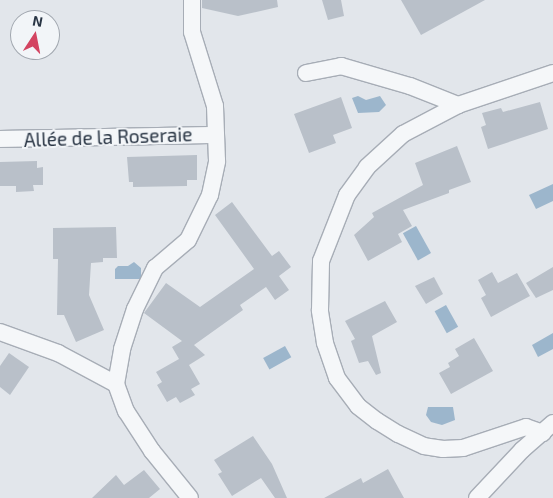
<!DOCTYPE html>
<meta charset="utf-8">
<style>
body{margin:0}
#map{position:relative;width:553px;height:498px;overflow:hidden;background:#e2e6eb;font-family:"Exo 2",sans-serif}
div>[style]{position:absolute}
.water>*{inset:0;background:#9cb6cc;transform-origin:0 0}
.building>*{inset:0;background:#b9c0c9}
.roads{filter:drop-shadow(1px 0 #a7adb6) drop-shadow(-1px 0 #a7adb6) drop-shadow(0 1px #a7adb6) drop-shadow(0 -1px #a7adb6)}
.street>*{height:16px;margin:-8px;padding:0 8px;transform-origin:8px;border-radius:8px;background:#f5f7f9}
span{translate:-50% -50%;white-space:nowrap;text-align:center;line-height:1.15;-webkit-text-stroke:4px #f2f5f8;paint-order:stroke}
.street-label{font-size:19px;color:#293544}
.north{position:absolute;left:10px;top:10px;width:50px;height:50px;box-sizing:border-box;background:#f2f5f8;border:1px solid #a2a8b0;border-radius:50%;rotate:11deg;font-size:14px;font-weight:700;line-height:20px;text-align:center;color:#293544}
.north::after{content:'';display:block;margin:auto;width:18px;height:22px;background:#d34461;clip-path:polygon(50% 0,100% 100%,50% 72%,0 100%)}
</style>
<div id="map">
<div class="water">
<i style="clip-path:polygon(358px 96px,366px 100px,380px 96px,386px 105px,379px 112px,358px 113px,352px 98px)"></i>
<i style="clip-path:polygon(553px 184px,553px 201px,536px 209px,529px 195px)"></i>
<i style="left:416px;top:226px;width:31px;height:15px;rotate:61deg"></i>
<i style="clip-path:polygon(134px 262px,141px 268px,141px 279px,115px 279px,115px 269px,118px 266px,128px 266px)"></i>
<i style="left:446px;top:305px;width:25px;height:13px;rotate:61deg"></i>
<i style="clip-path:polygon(553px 333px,553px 349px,538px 357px,532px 345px)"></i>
<i style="left:285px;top:346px;width:13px;height:25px;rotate:61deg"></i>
<i style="clip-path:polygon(428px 407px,453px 407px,455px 420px,442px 425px,431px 422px,426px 415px)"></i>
</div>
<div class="building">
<i style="clip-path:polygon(202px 0,277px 0,278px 7px,238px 16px,202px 8px)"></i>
<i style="clip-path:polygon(322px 0,341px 0,344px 16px,328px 20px)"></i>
<i style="clip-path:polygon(401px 0,485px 0,421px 35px)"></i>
<i style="clip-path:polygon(341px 97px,352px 128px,333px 135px,336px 143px,309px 153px,294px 114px)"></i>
<i style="clip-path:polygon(540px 102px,548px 129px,488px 149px,481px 127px,486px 125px,482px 113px,501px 108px,503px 112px)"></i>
<i style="clip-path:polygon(457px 146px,471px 182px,449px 190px,449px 193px,403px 210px,412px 226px,398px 234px,402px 242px,368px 261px,354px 235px,374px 217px,372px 213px,423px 185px,415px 163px)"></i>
<i style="clip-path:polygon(197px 155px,197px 180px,187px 180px,187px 186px,133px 187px,133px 182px,129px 182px,127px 157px)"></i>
<i style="clip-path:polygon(37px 161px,37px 168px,43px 167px,43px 185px,33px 185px,34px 191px,16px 192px,16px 186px,0 186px,0 162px)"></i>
<i style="clip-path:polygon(232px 202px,272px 256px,279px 251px,291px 267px,279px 276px,289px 290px,275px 300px,266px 287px,240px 305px,243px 310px,194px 345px,205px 355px,189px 365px,200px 384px,191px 389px,195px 395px,180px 403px,176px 397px,167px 402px,157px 385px,162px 382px,156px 372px,179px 359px,172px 347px,182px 341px,144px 313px,166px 283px,200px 307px,254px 269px,215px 215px)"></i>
<i style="clip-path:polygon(116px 227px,117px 258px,103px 258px,103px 262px,91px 263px,89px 295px,104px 330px,76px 342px,64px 315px,57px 315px,58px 259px,53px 259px,53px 228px)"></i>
<i style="clip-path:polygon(553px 267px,553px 290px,536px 298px,526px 283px)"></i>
<i style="clip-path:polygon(492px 272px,498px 283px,517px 273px,530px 296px,491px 317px,481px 298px,486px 295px,478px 280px)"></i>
<i style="clip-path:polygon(434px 277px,443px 294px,426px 304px,415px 286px)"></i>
<i style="clip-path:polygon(385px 301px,397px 322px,372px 336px,381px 373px,376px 375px,368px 361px,359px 363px,351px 341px,355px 339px,345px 321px)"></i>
<i style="clip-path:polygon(474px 338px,493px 371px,451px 394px,439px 373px,450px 367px,448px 363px,459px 356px,455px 349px)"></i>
<i style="clip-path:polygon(9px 353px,29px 367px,10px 395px,0 387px,0 366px)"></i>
<i style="clip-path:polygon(253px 436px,272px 464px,287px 498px,275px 498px,261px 478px,232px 496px,218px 474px,222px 472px,214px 460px)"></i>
<i style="clip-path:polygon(388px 469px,404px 498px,324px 498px,361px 478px,363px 483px)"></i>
<i style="clip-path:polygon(144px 470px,160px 489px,149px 498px,92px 498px,116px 475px,124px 485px)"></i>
</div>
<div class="roads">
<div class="street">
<i style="left:306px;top:73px;width:36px;rotate:-11deg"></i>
<i style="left:341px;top:66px;width:72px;rotate:16.2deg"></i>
<i style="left:410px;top:86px;width:52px;rotate:21.6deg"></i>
<i style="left:0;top:139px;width:216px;rotate:-1.1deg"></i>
<i style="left:0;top:332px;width:62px;rotate:19.9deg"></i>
<i style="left:58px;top:353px;width:66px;rotate:28.1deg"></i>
<i style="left:116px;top:384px;width:29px;rotate:70deg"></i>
<i style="left:126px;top:411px;width:48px;rotate:57deg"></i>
<i style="left:152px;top:451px;width:60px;rotate:51deg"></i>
<i style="left:116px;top:384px;width:36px;rotate:-80deg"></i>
<i style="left:122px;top:349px;width:42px;rotate:-72deg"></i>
<i style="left:135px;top:309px;width:46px;rotate:-64deg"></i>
<i style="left:155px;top:268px;width:43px;rotate:-40.3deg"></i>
<i style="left:188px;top:240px;width:50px;rotate:-63.9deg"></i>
<i style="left:210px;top:195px;width:35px;rotate:-78deg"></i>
<i style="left:217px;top:161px;width:55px;rotate:-92.1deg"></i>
<i style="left:215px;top:106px;width:77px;rotate:-107.3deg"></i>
<i style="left:192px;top:32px;width:32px;rotate:-90deg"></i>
<i style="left:543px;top:433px;width:18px;rotate:-161deg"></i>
<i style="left:526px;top:427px;width:66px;rotate:161.6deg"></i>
<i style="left:463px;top:448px;width:20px;rotate:177deg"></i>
<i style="left:443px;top:449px;width:19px;rotate:-171deg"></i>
<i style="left:424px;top:446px;width:29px;rotate:-155deg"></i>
<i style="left:398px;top:434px;width:25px;rotate:-148deg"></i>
<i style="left:377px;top:421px;width:24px;rotate:-142deg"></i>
<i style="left:358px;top:406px;width:35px;rotate:-127deg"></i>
<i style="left:337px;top:378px;width:37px;rotate:-109deg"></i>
<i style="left:325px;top:343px;width:33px;rotate:-99deg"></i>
<i style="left:320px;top:310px;width:49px;rotate:-88.8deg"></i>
<i style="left:321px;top:261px;width:71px;rotate:-68.5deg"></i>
<i style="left:347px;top:195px;width:34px;rotate:-54deg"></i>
<i style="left:367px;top:167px;width:49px;rotate:-42.5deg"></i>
<i style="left:403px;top:134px;width:62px;rotate:-27.8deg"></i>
<i style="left:458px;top:105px;width:100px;rotate:-18.6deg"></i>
<i style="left:477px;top:498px;width:66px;rotate:-46.8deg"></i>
<i style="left:522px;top:450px;width:41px;rotate:-41.1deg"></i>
</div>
</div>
<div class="street-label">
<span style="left:108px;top:137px;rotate:-2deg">Allée de la Roseraie</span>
</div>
<div class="north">N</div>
</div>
